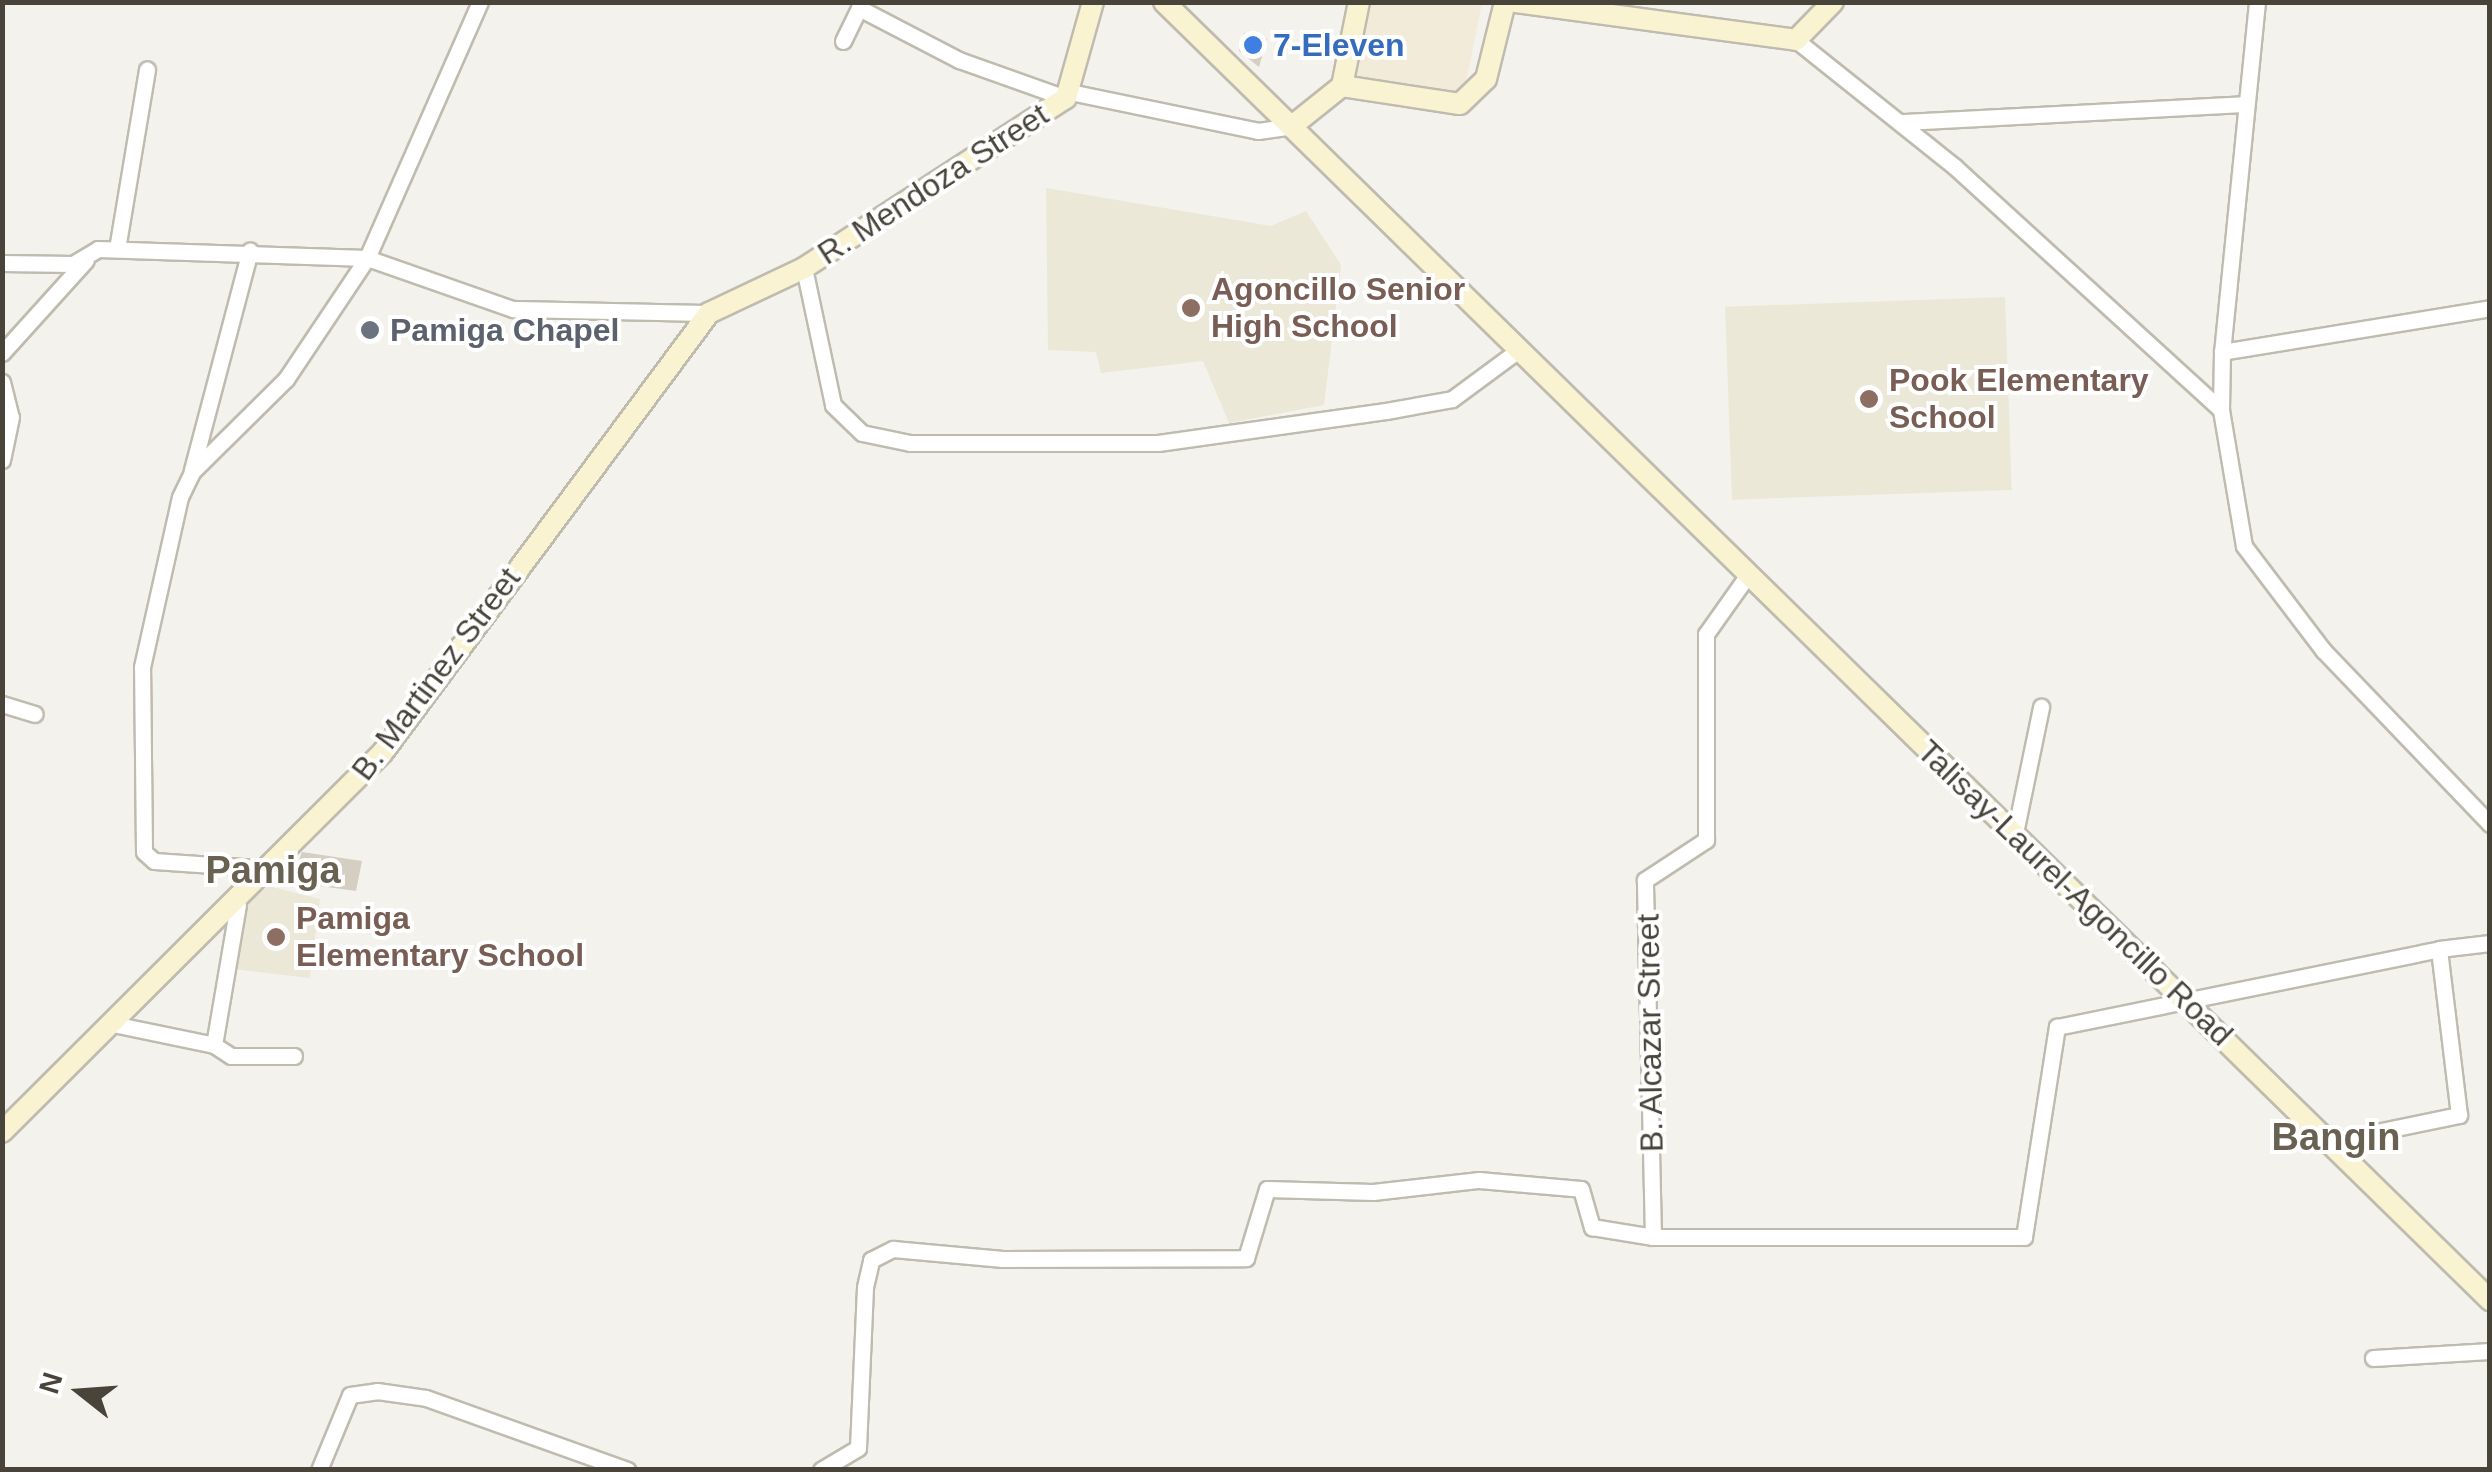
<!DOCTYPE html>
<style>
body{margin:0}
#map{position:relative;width:2492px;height:1472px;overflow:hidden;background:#f4f2ec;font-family:Arial,sans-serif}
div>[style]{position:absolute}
.commercial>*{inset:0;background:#f3ebda}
.education>*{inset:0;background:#ebe8d7;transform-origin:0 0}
.building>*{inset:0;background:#d4cfc2}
.roads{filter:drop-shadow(2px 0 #bfbbaf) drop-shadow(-2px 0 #bfbbaf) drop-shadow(0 2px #bfbbaf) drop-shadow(0 -2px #bfbbaf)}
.street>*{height:15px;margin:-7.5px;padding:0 7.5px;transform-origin:7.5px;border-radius:7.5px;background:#fff}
.secondary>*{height:20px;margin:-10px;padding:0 10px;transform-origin:10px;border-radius:10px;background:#f9f3d1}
.dots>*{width:28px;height:28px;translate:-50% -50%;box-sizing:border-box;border:5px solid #fff;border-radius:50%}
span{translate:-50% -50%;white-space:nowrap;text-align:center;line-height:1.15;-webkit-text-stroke:8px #fff;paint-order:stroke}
.shop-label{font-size:32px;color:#366cbe;font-weight:700}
.left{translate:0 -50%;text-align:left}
.street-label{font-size:32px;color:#48443a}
.education-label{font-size:32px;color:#785e54;font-weight:700}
.worship-label{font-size:32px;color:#5b616d;font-weight:700}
.quarter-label{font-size:38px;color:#696252;font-weight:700}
.frame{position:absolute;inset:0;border:5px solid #48443a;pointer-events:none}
.north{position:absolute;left:30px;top:1342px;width:100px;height:100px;-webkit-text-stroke:8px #fff;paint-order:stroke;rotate:287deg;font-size:28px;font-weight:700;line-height:40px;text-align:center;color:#48443a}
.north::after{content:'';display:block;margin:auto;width:35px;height:45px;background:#48443a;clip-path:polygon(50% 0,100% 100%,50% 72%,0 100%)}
</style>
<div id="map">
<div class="commercial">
<i style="clip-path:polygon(1368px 3px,1482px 3px,1463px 98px,1353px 81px)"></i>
</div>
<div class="education">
<i style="clip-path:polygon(1046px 188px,1271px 226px,1306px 211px,1341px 265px,1324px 405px,1229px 423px,1203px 361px,1101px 373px,1096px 352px,1048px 350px)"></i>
<i style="left:2005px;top:297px;width:193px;height:280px;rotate:88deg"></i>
<i style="clip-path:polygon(269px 886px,320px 899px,310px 978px,233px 969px,243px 905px)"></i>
</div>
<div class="building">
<i style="clip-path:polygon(1244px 33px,1267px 39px,1259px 67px,1239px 51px)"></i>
<i style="clip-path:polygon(302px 852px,362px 861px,356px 891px,291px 882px)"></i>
</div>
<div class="roads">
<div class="street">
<i style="left:2257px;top:2px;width:352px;rotate:95.7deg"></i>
<i style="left:2222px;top:352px;width:58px;rotate:91deg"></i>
<i style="left:2221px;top:410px;width:138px;rotate:80.4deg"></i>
<i style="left:2244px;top:546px;width:131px;rotate:52.8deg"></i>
<i style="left:2323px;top:650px;width:241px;rotate:46.2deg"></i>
<i style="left:1796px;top:40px;width:203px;rotate:38.6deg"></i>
<i style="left:1955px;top:167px;width:360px;rotate:42.4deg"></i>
<i style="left:843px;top:41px;width:37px;rotate:-64deg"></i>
<i style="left:859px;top:8px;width:113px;rotate:27.5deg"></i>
<i style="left:959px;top:60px;width:114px;rotate:19.6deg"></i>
<i style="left:1070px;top:92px;width:192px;rotate:11.7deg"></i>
<i style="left:1258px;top:131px;width:34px;rotate:-8deg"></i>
<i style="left:1902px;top:122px;width:339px;rotate:-3deg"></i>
<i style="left:117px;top:249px;width:182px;rotate:-80.5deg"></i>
<i style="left:2px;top:263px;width:71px;rotate:0.8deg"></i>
<i style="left:73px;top:264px;width:29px;rotate:-31deg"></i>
<i style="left:98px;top:249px;width:269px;rotate:1.9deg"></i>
<i style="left:367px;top:258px;width:155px;rotate:19.3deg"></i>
<i style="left:513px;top:309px;width:196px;rotate:1.2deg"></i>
<i style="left:804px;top:268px;width:140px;rotate:78deg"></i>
<i style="left:833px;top:405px;width:40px;rotate:44deg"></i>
<i style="left:862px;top:433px;width:49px;rotate:11.8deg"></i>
<i style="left:910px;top:443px;width:248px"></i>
<i style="left:1158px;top:443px;width:230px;rotate:-8deg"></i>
<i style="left:1386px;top:411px;width:67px;rotate:-10.3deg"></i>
<i style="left:1452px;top:399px;width:81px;rotate:-36.4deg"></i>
<i style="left:2222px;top:352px;width:272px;rotate:-9.3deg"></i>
<i style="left:2px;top:353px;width:125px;rotate:-47.9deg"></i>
<i style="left:2px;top:382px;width:36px;rotate:76deg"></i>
<i style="left:11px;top:417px;width:44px;rotate:101.8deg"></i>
<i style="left:192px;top:470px;width:227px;rotate:-75.2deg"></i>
<i style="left:2px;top:704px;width:34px;rotate:17deg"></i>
<i style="left:2015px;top:833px;width:129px;rotate:-78.3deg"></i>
<i style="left:271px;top:869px;width:117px;rotate:-176.1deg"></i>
<i style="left:154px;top:861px;width:13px;rotate:-138deg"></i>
<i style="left:144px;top:852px;width:185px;rotate:-90.6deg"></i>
<i style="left:142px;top:667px;width:174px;rotate:-77.4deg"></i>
<i style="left:180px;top:497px;width:28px;rotate:-64deg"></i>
<i style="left:192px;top:472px;width:132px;rotate:-44.7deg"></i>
<i style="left:286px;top:379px;width:146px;rotate:-56.2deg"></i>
<i style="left:367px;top:258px;width:280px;rotate:-66.2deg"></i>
<i style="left:113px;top:1024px;width:103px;rotate:11.7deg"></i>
<i style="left:214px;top:1045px;width:142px;rotate:-80.3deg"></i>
<i style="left:214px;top:1045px;width:20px;rotate:33deg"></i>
<i style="left:231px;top:1056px;width:63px"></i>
<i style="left:2333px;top:1141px;width:129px;rotate:-11.7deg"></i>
<i style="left:2459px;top:1115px;width:167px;rotate:-96.9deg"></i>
<i style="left:2439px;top:949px;width:51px;rotate:-6.7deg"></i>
<i style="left:1653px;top:1237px;width:357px;rotate:-91.3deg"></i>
<i style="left:1645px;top:880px;width:73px;rotate:-33.3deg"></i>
<i style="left:1706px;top:840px;width:206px;rotate:-90deg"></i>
<i style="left:1706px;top:634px;width:71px;rotate:-54.7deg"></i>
<i style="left:2373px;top:1358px;width:117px;rotate:-3.4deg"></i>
<i style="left:319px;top:1470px;width:81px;rotate:-67.5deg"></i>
<i style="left:350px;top:1395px;width:27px;rotate:-8deg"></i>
<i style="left:377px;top:1391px;width:49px;rotate:8.1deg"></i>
<i style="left:426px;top:1398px;width:214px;rotate:19.7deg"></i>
<i style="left:821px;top:1470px;width:43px;rotate:-30.7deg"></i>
<i style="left:858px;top:1448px;width:161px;rotate:-87.5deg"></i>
<i style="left:865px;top:1287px;width:28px;rotate:-77deg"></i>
<i style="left:871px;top:1260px;width:25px;rotate:-27deg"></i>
<i style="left:893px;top:1249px;width:110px;rotate:5.2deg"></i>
<i style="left:1003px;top:1259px;width:243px;rotate:-0.2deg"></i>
<i style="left:1246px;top:1258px;width:72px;rotate:-73.1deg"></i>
<i style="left:1267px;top:1189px;width:106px;rotate:1.6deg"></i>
<i style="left:1373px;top:1192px;width:107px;rotate:-6.5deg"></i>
<i style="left:1479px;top:1180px;width:102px;rotate:5deg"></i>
<i style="left:1581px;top:1189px;width:40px;rotate:74deg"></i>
<i style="left:1592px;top:1227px;width:62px;rotate:9.3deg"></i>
<i style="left:1653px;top:1237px;width:371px"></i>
<i style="left:2024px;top:1237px;width:213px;rotate:-81.1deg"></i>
<i style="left:2057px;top:1027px;width:390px;rotate:-11.5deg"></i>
</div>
<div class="secondary">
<i style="left:1164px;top:2px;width:1856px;rotate:44.39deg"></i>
<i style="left:1516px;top:2px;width:283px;rotate:7.7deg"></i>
<i style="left:1796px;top:40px;width:53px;rotate:-45.8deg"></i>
<i style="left:1342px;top:86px;width:119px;rotate:8.7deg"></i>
<i style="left:1460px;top:104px;width:36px;rotate:-44deg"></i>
<i style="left:1486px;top:79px;width:79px;rotate:-76.1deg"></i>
<i style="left:1292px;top:126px;width:64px;rotate:-38.7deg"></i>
<i style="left:1342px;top:86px;width:86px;rotate:-78.6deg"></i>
<i style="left:2px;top:1132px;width:538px;rotate:-44.92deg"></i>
<i style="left:383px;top:752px;width:547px;rotate:-53.4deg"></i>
<i style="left:709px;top:313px;width:105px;rotate:-25.3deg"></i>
<i style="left:804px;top:268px;width:312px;rotate:-33deg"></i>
<i style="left:1066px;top:98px;width:100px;rotate:-74.3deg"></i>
</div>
</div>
<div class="dots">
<i style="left:1253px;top:45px;background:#3f7fe0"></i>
<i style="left:1191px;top:308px;background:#8d6e63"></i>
<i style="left:370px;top:330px;background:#6b7280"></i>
<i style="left:1869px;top:399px;background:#8d6e63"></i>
<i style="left:276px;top:937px;background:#8d6e63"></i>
</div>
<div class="shop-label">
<span class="left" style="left:1273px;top:45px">7-Eleven</span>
</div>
<div class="street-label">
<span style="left:933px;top:184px;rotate:-33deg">R. Mendoza Street</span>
<span style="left:436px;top:674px;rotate:-53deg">B. Martinez Street</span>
<span style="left:2075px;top:893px;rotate:44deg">Talisay-Laurel-Agoncillo Road</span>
<span style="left:1650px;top:1033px;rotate:-91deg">B. Alcazar Street</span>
</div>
<div class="education-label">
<span class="left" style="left:1211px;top:308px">Agoncillo Senior<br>High School</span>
<span class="left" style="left:1889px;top:399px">Pook Elementary<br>School</span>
<span class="left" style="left:296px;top:937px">Pamiga<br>Elementary School</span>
</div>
<div class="worship-label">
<span class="left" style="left:390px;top:330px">Pamiga Chapel</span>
</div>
<div class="quarter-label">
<span style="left:273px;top:871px">Pamiga</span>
<span style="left:2336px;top:1138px">Bangin</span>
</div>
<div class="frame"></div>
<div class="north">N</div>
</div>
